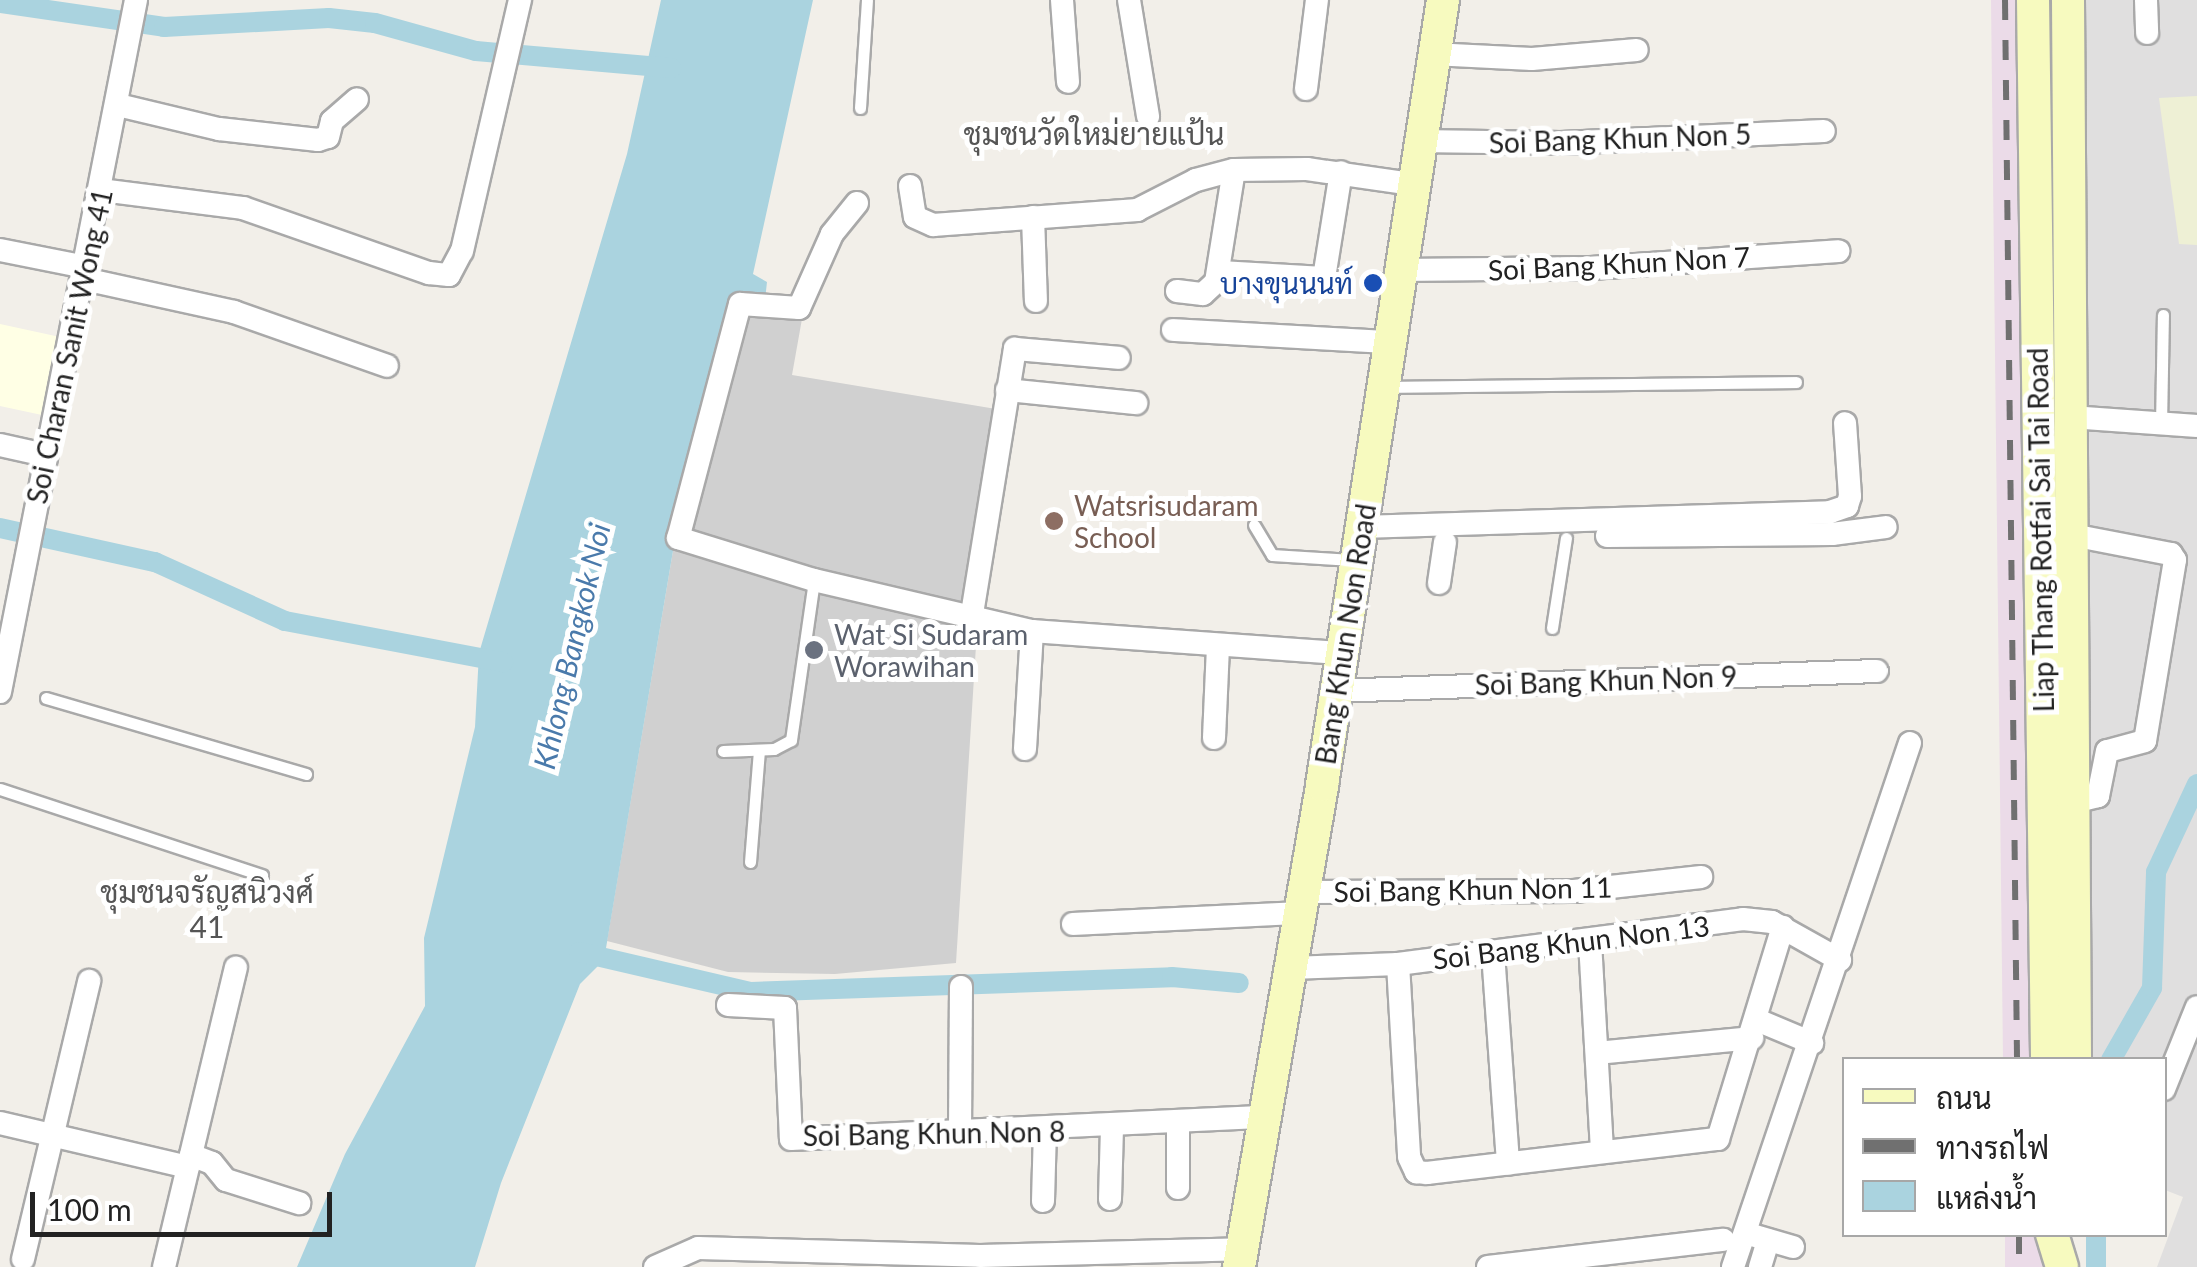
<!DOCTYPE html>
<meta charset="utf-8">
<style>
body{margin:0}
#map{position:relative;width:2197px;height:1267px;overflow:hidden;background:#f2efe9;font-family:Lato,Sarabun,sans-serif}
div>[style]{position:absolute}
.residential>*{inset:0;background:#e0dfdf}
.industrial>*{inset:0;background:#ebdbe8;transform-origin:0 0}
.education>*{inset:0;background:#ffffe5}
.religious>*{inset:0;background:#d0d0d0}
.farmland>*{inset:0;background:#eef0d5}
.water>*{inset:0;background:#aad3df}
.canal>*{height:20px;margin:-10px;padding:0 10px;transform-origin:10px;border-radius:10px;background:#aad3df}
.roads{filter:drop-shadow(2px 0 #a9a9a9) drop-shadow(-2px 0 #a9a9a9) drop-shadow(0 2px #a9a9a9) drop-shadow(0 -2px #a9a9a9)}
.lane>*{height:11px;margin:-5.5px;padding:0 5.5px;transform-origin:5.5px;border-radius:5.5px;background:#fff}
.street>*{height:22px;margin:-11px;padding:0 11px;transform-origin:11px;border-radius:11px;background:#fff}
.secondary>*{height:32px;margin:-16px;padding:0 16px;transform-origin:16px;border-radius:16px;background:#f7fabf}
.rail>*{height:6px;margin-top:-3px;transform-origin:0;background:repeating-linear-gradient(90deg,#707070 0 20px,transparent 0 40px)}
.dots>*{width:28px;height:28px;translate:-50% -50%;box-sizing:border-box;border:5px solid #fff;border-radius:50%}
span{translate:-50% -50%;white-space:nowrap;text-align:center;line-height:1.15;-webkit-text-stroke:10px #fff;paint-order:stroke}
.street-label{font-size:28px;color:#222}
.transit-label{font-size:28px;color:#164399}
.right{translate:-100% -50%;text-align:right}
.education-label{font-size:28px;color:#785e54}
.left{translate:0 -50%;text-align:left}
.worship-label{font-size:28px;color:#5b616d}
.neighbourhood-label{font-size:30px;color:#555}
.water-label{font-size:30px;color:#4a7aab;font-style:italic}
.legend{position:absolute;left:1842px;top:1057px;width:325px;height:180px;box-sizing:border-box;background:#fff;border:2px solid #a7a7a7;margin:0;padding:12px 18px;list-style:none;font-size:30px;color:#222}
.legend li{display:flex;align-items:center;gap:20px;height:50px}
.legend b{width:50px;border:2px solid #a7a7a7}
.scale{position:absolute;left:30px;top:1192px;width:302px;height:45px;box-sizing:border-box;border:5px solid #222;border-top:0;padding-left:12px;font-size:30px;line-height:35px;white-space:nowrap;color:#222;-webkit-text-stroke:8px #fff;paint-order:stroke}
</style>
<div id="map">
<div class="residential">
<i style="clip-path:polygon(2075px 0,2197px 0,2197px 1267px,2157px 1267px,2183px 1197px,2165px 1190px,2164px 1060px,2084px 1059px)"></i>
</div>
<div class="industrial">
<i style="clip-path:polygon(1991px 0,2023px 0,2043px 1060px,2003px 1059px)"></i>
<i style="left:2005px;top:1235px;width:42px;height:32px"></i>
</div>
<div class="education">
<i style="clip-path:polygon(0 324px,60px 337px,42px 415px,0 406px)"></i>
</div>
<div class="religious">
<i style="clip-path:polygon(739px 297px,805px 302px,792px 375px,996px 409px,963px 627px,977px 630px,956px 963px,835px 974px,728px 972px,607px 941px,674px 545px)"></i>
</div>
<div class="farmland">
<i style="clip-path:polygon(2197px 96px,2197px 245px,2179px 244px,2159px 98px)"></i>
</div>
<div class="water">
<i style="clip-path:polygon(661px 0,813px 0,753px 274px,767px 282px,765px 300px,739px 297px,674px 545px,604px 960px,580px 984px,501px 1183px,475px 1267px,297px 1267px,345px 1154px,425px 1006px,424px 938px,475px 727px,479px 653px,627px 154px)"></i>
</div>
<div class="canal">
<i style="left:0;top:3px;width:166px;rotate:8.3deg"></i>
<i style="left:164px;top:27px;width:165px;rotate:-3.1deg"></i>
<i style="left:329px;top:18px;width:46px;rotate:6.2deg"></i>
<i style="left:375px;top:23px;width:105px;rotate:15.5deg"></i>
<i style="left:476px;top:51px;width:196px;rotate:5deg"></i>
<i style="left:0;top:528px;width:159px;rotate:12.4deg"></i>
<i style="left:155px;top:562px;width:143px;rotate:24.4deg"></i>
<i style="left:285px;top:621px;width:222px;rotate:10.7deg"></i>
<i style="left:579px;top:952px;width:177px;rotate:13.1deg"></i>
<i style="left:751px;top:992px;width:421px;rotate:-2deg"></i>
<i style="left:1172px;top:977px;width:67px;rotate:5.1deg"></i>
<i style="left:2111px;top:1060px;width:83px;rotate:-60.3deg"></i>
<i style="left:2152px;top:988px;width:116px;rotate:-88deg"></i>
<i style="left:2156px;top:872px;width:97px;rotate:-65deg"></i>
<i style="left:2096px;top:1234px;width:33px;rotate:90deg"></i>
</div>
<div class="roads">
<div class="lane">
<i style="left:860px;top:108px;width:108px;rotate:-86.3deg"></i>
<i style="left:1386px;top:387px;width:410px;rotate:-0.7deg"></i>
<i style="left:2161px;top:426px;width:111px;rotate:-89deg"></i>
<i style="left:1254px;top:525px;width:35px;rotate:59deg"></i>
<i style="left:1272px;top:555px;width:80px;rotate:3.6deg"></i>
<i style="left:1552px;top:628px;width:91px;rotate:-81.2deg"></i>
<i style="left:46px;top:698px;width:271px;rotate:16.3deg"></i>
<i style="left:723px;top:751px;width:51px;rotate:-2.2deg"></i>
<i style="left:774px;top:749px;width:19px;rotate:-28deg"></i>
<i style="left:791px;top:740px;width:162px;rotate:-81.8deg"></i>
<i style="left:0;top:789px;width:276px;rotate:18.2deg"></i>
<i style="left:750px;top:862px;width:111px;rotate:-85.4deg"></i>
</div>
<div class="street">
<i style="left:1062px;top:0;width:82px;rotate:85.8deg"></i>
<i style="left:1129px;top:0;width:118px;rotate:80.7deg"></i>
<i style="left:2146px;top:0;width:33px;rotate:88deg"></i>
<i style="left:1432px;top:54px;width:100px;rotate:2.9deg"></i>
<i style="left:1532px;top:59px;width:105px;rotate:-4.9deg"></i>
<i style="left:1306px;top:89px;width:90px;rotate:-83deg"></i>
<i style="left:118px;top:105px;width:104px;rotate:13.4deg"></i>
<i style="left:219px;top:129px;width:100px;rotate:6.3deg"></i>
<i style="left:318px;top:140px;width:10px;rotate:-17deg"></i>
<i style="left:328px;top:137px;width:16px;rotate:-76deg"></i>
<i style="left:332px;top:121px;width:33px;rotate:-41deg"></i>
<i style="left:1417px;top:141px;width:144px;rotate:0.8deg"></i>
<i style="left:1561px;top:143px;width:263px;rotate:-2.6deg"></i>
<i style="left:910px;top:186px;width:31px;rotate:81deg"></i>
<i style="left:915px;top:217px;width:20px;rotate:24deg"></i>
<i style="left:933px;top:225px;width:205px;rotate:-4.2deg"></i>
<i style="left:1137px;top:210px;width:66px;rotate:-27deg"></i>
<i style="left:1196px;top:180px;width:39px;rotate:-15deg"></i>
<i style="left:1234px;top:170px;width:73px;rotate:-0.8deg"></i>
<i style="left:1307px;top:169px;width:105px;rotate:8.2deg"></i>
<i style="left:101px;top:190px;width:143px;rotate:7.2deg"></i>
<i style="left:243px;top:208px;width:197px;rotate:19.3deg"></i>
<i style="left:429px;top:273px;width:20px;rotate:6deg"></i>
<i style="left:449px;top:275px;width:27px;rotate:-62deg"></i>
<i style="left:462px;top:251px;width:258px;rotate:-77deg"></i>
<i style="left:857px;top:203px;width:40px;rotate:129deg"></i>
<i style="left:832px;top:234px;width:81px;rotate:114deg"></i>
<i style="left:799px;top:308px;width:59px;rotate:-176.1deg"></i>
<i style="left:740px;top:304px;width:242px;rotate:104.8deg"></i>
<i style="left:678px;top:538px;width:142px;rotate:17.2deg"></i>
<i style="left:814px;top:580px;width:224px;rotate:13.2deg"></i>
<i style="left:1032px;top:631px;width:311px;rotate:4.1deg"></i>
<i style="left:1033px;top:217px;width:84px;rotate:88deg"></i>
<i style="left:0;top:250px;width:88px;rotate:11.2deg"></i>
<i style="left:1400px;top:270px;width:191px;rotate:-0.6deg"></i>
<i style="left:1591px;top:268px;width:248px;rotate:-3.9deg"></i>
<i style="left:1220px;top:272px;width:104px;rotate:3.3deg"></i>
<i style="left:1324px;top:278px;width:107px;rotate:-80.9deg"></i>
<i style="left:84px;top:279px;width:154px;rotate:12.4deg"></i>
<i style="left:234px;top:312px;width:162px;rotate:19.4deg"></i>
<i style="left:1177px;top:291px;width:26px;rotate:7deg"></i>
<i style="left:1203px;top:294px;width:18px;rotate:-43deg"></i>
<i style="left:1216px;top:282px;width:113px;rotate:-80.9deg"></i>
<i style="left:1173px;top:330px;width:216px;rotate:3.2deg"></i>
<i style="left:1007px;top:390px;width:130px;rotate:5.8deg"></i>
<i style="left:2071px;top:417px;width:126px;rotate:4.1deg"></i>
<i style="left:0;top:445px;width:46px;rotate:12.5deg"></i>
<i style="left:1361px;top:527px;width:469px;rotate:-1.8deg"></i>
<i style="left:1830px;top:512px;width:18px;rotate:-19deg"></i>
<i style="left:1847px;top:506px;width:10px;rotate:-73deg"></i>
<i style="left:1850px;top:496px;width:73px;rotate:-93.9deg"></i>
<i style="left:2072px;top:535px;width:101px;rotate:10.9deg"></i>
<i style="left:2171px;top:554px;width:7px;rotate:56deg"></i>
<i style="left:2175px;top:560px;width:183px;rotate:99.4deg"></i>
<i style="left:2145px;top:741px;width:39px;rotate:165deg"></i>
<i style="left:2107px;top:751px;width:46px;rotate:101.3deg"></i>
<i style="left:2098px;top:796px;width:25px;rotate:166deg"></i>
<i style="left:1607px;top:536px;width:225px;rotate:-0.5deg"></i>
<i style="left:1832px;top:534px;width:54px;rotate:-7.4deg"></i>
<i style="left:1439px;top:583px;width:41px;rotate:-81.7deg"></i>
<i style="left:971px;top:620px;width:275px;rotate:-80.8deg"></i>
<i style="left:1015px;top:349px;width:104px;rotate:4.9deg"></i>
<i style="left:1336px;top:691px;width:541px;rotate:-2.12deg"></i>
<i style="left:0;top:692px;width:705px;rotate:-78.88deg"></i>
<i style="left:1214px;top:738px;width:93px;rotate:-87.5deg"></i>
<i style="left:1025px;top:749px;width:118px;rotate:-86.6deg"></i>
<i style="left:1304px;top:892px;width:270px;rotate:-0.2deg"></i>
<i style="left:1574px;top:891px;width:128px;rotate:-6.3deg"></i>
<i style="left:1073px;top:924px;width:227px;rotate:-2.8deg"></i>
<i style="left:1590px;top:942px;width:208px;rotate:86.7deg"></i>
<i style="left:1493px;top:953px;width:211px;rotate:85.9deg"></i>
<i style="left:1398px;top:964px;width:193px;rotate:86.7deg"></i>
<i style="left:1409px;top:1157px;width:17px;rotate:65deg"></i>
<i style="left:1416px;top:1172px;width:11px;rotate:5deg"></i>
<i style="left:1427px;top:1173px;width:293px;rotate:-6.7deg"></i>
<i style="left:1718px;top:1139px;width:222px;rotate:-73deg"></i>
<i style="left:1291px;top:968px;width:107px;rotate:-2.1deg"></i>
<i style="left:1398px;top:964px;width:348px;rotate:-7.4deg"></i>
<i style="left:1743px;top:919px;width:29px;rotate:6deg"></i>
<i style="left:1772px;top:922px;width:78px;rotate:29.2deg"></i>
<i style="left:728px;top:1005px;width:57px;rotate:3deg"></i>
<i style="left:785px;top:1008px;width:131px;rotate:87.4deg"></i>
<i style="left:791px;top:1139px;width:474px;rotate:-2.7deg"></i>
<i style="left:1757px;top:1020px;width:60px;rotate:22.7deg"></i>
<i style="left:1597px;top:1053px;width:156px;rotate:-5.5deg"></i>
<i style="left:2164px;top:1089px;width:88px;rotate:-68.1deg"></i>
<i style="left:0;top:1123px;width:193px;rotate:13.2deg"></i>
<i style="left:960px;top:1131px;width:144px;rotate:-89.6deg"></i>
<i style="left:191px;top:1155px;width:22px;rotate:21deg"></i>
<i style="left:212px;top:1163px;width:22px;rotate:51deg"></i>
<i style="left:226px;top:1180px;width:77px;rotate:17.5deg"></i>
<i style="left:1178px;top:1188px;width:64px;rotate:-90deg"></i>
<i style="left:1110px;top:1199px;width:71px;rotate:-88.4deg"></i>
<i style="left:1043px;top:1201px;width:70px;rotate:-88.4deg"></i>
<i style="left:1745px;top:1233px;width:50px;rotate:16.3deg"></i>
<i style="left:23px;top:1259px;width:286px;rotate:-76.6deg"></i>
<i style="left:164px;top:1267px;width:308px;rotate:-76.5deg"></i>
<i style="left:655px;top:1267px;width:47px;rotate:-23.8deg"></i>
<i style="left:698px;top:1248px;width:282px;rotate:1.6deg"></i>
<i style="left:980px;top:1256px;width:262px;rotate:-1.5deg"></i>
<i style="left:1488px;top:1267px;width:237px;rotate:-6.6deg"></i>
<i style="left:1733px;top:1267px;width:553px;rotate:-71.34deg"></i>
<i style="left:1760px;top:1267px;width:28px;rotate:-73deg"></i>
</div>
<div class="secondary">
<i style="left:2033px;top:0;width:1060px;rotate:89.24deg"></i>
<i style="left:2068px;top:0;width:1060px;rotate:89.62deg"></i>
<i style="left:2052px;top:1234px;width:34px;rotate:73deg"></i>
<i style="left:1239px;top:1267px;width:489px;rotate:-80.2deg"></i>
<i style="left:1322px;top:785px;width:794px;rotate:-81.24deg"></i>
</div>
</div>
<div class="rail">
<i style="left:2005px;top:0;width:1060px;rotate:89.35deg"></i>
<i style="left:2019px;top:1234px;width:33px;rotate:90deg"></i>
</div>
<div class="dots">
<i style="left:1373px;top:283px;background:#1a4fb4"></i>
<i style="left:1054px;top:521px;background:#8d6e63"></i>
<i style="left:814px;top:650px;background:#6b7280"></i>
</div>
<div class="street-label">
<span style="left:1620px;top:138px;rotate:-2deg">Soi Bang Khun Non 5</span>
<span style="left:1619px;top:263px;rotate:-3deg">Soi Bang Khun Non 7</span>
<span style="left:69px;top:346px;rotate:-78deg">Soi Charan Sanit Wong 41</span>
<span style="left:2040px;top:530px;rotate:-91deg">Liap Thang Rotfai Sai Tai Road</span>
<span style="left:1345px;top:634px;rotate:-81deg">Bang Khun Non Road</span>
<span style="left:1606px;top:680px;rotate:-2deg">Soi Bang Khun Non 9</span>
<span style="left:1473px;top:889px;rotate:-1deg">Soi Bang Khun Non 11</span>
<span style="left:1571px;top:942px;rotate:-7deg">Soi Bang Khun Non 13</span>
<span style="left:934px;top:1133px;rotate:-1deg">Soi Bang Khun Non 8</span>
</div>
<div class="transit-label">
<span class="right" style="left:1353px;top:283px">บางขุนนนท์</span>
</div>
<div class="education-label">
<span class="left" style="left:1074px;top:521px">Watsrisudaram<br>School</span>
</div>
<div class="worship-label">
<span class="left" style="left:834px;top:650px">Wat Si Sudaram<br>Worawihan</span>
</div>
<div class="neighbourhood-label">
<span style="left:1094px;top:133px">ชุมชนวัดใหม่ยายแป้น</span>
<span style="left:207px;top:908px">ชุมชนจรัญสนิวงศ์<br>41</span>
</div>
<div class="water-label">
<span style="left:571px;top:646px;rotate:-77deg">Khlong Bangkok Noi</span>
</div>
<ul class="legend">
<li><b style="height:12px;background:#f7fabf"></b>ถนน</li>
<li><b style="height:12px;background:#707070"></b>ทางรถไฟ</li>
<li><b style="height:28px;background:#aad3df"></b>แหล่งน้ำ</li>
</ul>
<div class="scale">100 m</div>
</div>
